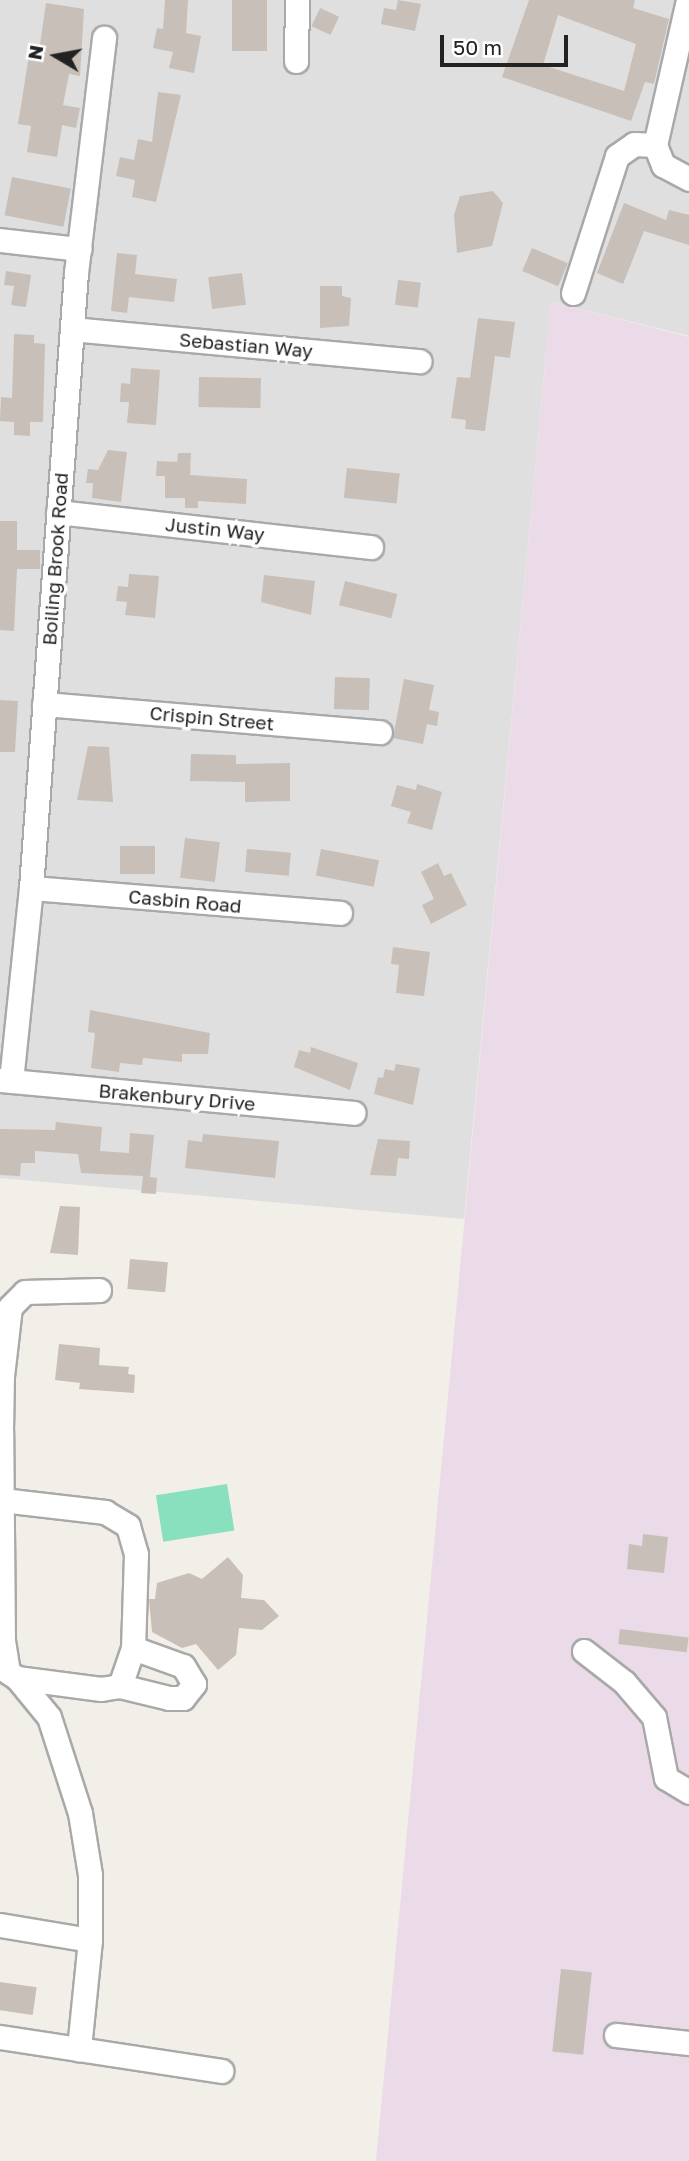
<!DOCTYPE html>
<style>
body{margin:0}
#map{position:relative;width:689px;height:2161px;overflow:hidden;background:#f2efe9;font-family:"Golos Text",sans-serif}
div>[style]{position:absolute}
.residential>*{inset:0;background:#e0dfdf}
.industrial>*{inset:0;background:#ebdbe8}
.pitch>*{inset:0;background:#88e0be;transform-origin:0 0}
.building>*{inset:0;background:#c7bfb8;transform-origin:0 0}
.roads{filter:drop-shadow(2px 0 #a9a9a9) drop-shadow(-2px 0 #a9a9a9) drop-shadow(0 2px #a9a9a9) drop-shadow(0 -2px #a9a9a9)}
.minor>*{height:23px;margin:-11.5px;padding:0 11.5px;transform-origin:11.5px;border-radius:11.5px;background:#fff}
span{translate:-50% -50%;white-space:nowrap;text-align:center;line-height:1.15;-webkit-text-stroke:7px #fff;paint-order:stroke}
.street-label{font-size:19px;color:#222}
.north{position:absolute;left:21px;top:21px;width:70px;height:70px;-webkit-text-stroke:5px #fff;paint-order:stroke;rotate:280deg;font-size:19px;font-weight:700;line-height:28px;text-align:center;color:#222}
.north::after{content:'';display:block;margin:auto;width:24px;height:32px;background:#222;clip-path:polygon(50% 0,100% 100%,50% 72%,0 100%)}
.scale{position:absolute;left:440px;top:35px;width:128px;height:32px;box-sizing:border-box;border:4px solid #222;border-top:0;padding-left:9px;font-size:21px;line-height:24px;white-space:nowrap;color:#222;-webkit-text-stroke:5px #fff;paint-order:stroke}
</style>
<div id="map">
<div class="residential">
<i style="clip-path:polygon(0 0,689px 0,689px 336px,551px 302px,464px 1219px,0 1178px)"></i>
</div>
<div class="industrial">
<i style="clip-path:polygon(551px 302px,689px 337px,689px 2161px,376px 2161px)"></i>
</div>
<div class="pitch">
<i style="left:227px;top:1484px;width:47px;height:72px;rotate:81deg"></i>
</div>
<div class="building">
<i style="clip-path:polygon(165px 0,188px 0,186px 33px,201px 36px,194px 73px,169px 68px,173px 52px,153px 48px,157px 28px,163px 29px)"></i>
<i style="left:232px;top:0;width:35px;height:51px"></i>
<i style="clip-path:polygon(398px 0,421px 4px,415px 31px,381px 24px,384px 8px,396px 10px)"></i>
<i style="clip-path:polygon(evenodd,529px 0,635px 0,633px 8px,669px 19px,654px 84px,645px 82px,631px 121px,502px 77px,529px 0,558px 15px,636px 44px,624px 91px,543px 65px,558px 15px)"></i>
<i style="clip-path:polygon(46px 3px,84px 9px,80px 76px,69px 74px,63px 105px,80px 108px,76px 128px,62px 125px,57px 157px,27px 152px,31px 126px,18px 124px,30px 49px,39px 51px)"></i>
<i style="left:320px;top:8px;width:21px;height:20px;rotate:25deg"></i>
<i style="clip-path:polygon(158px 92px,181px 95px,156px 202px,132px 197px,135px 180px,116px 176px,120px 157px,134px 160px,138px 139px,152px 142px)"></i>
<i style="left:12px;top:177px;width:60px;height:39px;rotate:11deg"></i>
<i style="clip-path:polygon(493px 191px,503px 203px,492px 246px,457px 253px,454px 215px,460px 196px)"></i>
<i style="clip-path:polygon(624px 203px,666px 220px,669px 210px,689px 215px,689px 245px,644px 231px,623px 284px,597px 273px)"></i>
<i style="left:532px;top:248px;width:39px;height:25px;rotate:23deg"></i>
<i style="clip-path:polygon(117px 253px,137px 255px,135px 274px,177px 279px,174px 302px,129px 297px,127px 313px,111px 311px)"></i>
<i style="clip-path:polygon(6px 271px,31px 275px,26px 307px,11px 305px,14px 286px,4px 285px)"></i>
<i style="left:242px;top:273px;width:32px;height:34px;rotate:83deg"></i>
<i style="left:398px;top:280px;width:23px;height:25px;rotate:7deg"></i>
<i style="clip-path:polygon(320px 286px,342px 286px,342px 296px,351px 298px,349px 326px,320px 328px)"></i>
<i style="clip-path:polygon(478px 318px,515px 322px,510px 358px,495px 356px,485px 431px,465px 429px,466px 420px,451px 418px,457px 377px,470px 378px)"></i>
<i style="clip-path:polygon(14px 334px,34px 335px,34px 343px,45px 344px,43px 422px,30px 422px,30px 436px,14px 435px,14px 422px,0 421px,1px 397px,12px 398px)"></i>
<i style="clip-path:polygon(131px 368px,160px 370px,156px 425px,127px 423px,129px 402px,120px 402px,121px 383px,130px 384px)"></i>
<i style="left:199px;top:377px;width:62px;height:30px;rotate:1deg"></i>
<i style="clip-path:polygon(108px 450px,127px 452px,121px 502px,92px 498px,93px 483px,86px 483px,88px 469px,98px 470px)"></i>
<i style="clip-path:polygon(178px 453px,191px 453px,190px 475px,247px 479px,246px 504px,198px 501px,198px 508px,185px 508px,185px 498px,165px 498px,165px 476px,156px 476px,157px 461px,177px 462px)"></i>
<i style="left:347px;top:468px;width:53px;height:30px;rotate:6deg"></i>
<i style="clip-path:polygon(0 521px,17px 521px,17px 550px,40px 550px,40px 569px,17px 569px,14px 631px,0 630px)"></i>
<i style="clip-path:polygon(129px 574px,159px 576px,155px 618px,125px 615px,127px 602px,116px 601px,118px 586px,128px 587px)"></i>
<i style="clip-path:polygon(264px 575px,315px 581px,311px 615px,261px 602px)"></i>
<i style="left:345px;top:581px;width:54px;height:25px;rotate:14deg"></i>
<i style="left:335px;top:677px;width:35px;height:32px;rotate:2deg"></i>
<i style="clip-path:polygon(404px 679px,434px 685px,429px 710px,439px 712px,437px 726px,427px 724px,423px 744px,393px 738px)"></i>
<i style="clip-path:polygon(0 700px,18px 701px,15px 752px,0 752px)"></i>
<i style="clip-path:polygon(88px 746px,109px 747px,113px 802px,77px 800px)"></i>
<i style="clip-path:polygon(191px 754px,236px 755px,236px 764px,290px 763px,290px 801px,245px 802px,245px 782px,190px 781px)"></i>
<i style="clip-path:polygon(417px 784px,442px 792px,432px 830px,407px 823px,411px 812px,391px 806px,397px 785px,416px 790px)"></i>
<i style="left:185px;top:838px;width:35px;height:40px;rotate:7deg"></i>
<i style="left:120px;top:846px;width:35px;height:28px"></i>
<i style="left:247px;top:849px;width:44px;height:23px;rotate:5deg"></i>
<i style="left:321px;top:849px;width:59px;height:27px;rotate:11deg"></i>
<i style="clip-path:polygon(438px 863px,444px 876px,451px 873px,467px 905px,431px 924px,422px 905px,434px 899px,421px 872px)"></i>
<i style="clip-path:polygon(393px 947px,430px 952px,424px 996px,396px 993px,399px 965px,391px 964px)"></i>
<i style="clip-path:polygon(90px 1010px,210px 1033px,208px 1054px,182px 1054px,182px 1062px,143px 1058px,142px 1065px,120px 1063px,119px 1072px,91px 1068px,95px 1033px,88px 1032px)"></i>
<i style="clip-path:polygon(311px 1047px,358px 1063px,350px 1090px,294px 1067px,299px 1050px,310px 1053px)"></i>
<i style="clip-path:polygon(396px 1064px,420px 1068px,413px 1105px,374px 1094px,378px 1077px,383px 1078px,385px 1069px,394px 1071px)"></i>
<i style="clip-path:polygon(56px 1122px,102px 1127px,100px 1151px,129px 1153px,130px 1133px,154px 1135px,150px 1177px,157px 1178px,156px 1194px,141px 1193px,143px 1176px,81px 1173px,78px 1154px,35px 1151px,35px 1163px,21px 1163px,20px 1176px,0 1175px,0 1129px,55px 1130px)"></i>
<i style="clip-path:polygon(203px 1134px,279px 1141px,275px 1178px,185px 1168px,188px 1140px,202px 1142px)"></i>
<i style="clip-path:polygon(378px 1139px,410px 1141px,409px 1159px,398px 1158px,396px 1176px,370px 1175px)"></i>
<i style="clip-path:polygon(60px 1206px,80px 1207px,78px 1255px,50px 1253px)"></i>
<i style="left:130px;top:1259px;width:38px;height:30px;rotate:5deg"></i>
<i style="clip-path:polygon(59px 1344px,100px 1348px,99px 1365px,129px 1367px,128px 1374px,135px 1375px,134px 1393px,79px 1389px,80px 1383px,55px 1380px)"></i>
<i style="clip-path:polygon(643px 1534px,668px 1537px,664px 1573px,627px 1569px,629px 1544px,642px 1546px)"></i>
<i style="clip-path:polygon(228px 1557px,243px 1575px,241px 1598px,264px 1600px,279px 1616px,262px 1630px,239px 1628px,236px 1655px,218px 1670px,196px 1644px,182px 1648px,152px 1632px,149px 1599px,155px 1599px,157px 1583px,189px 1573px,202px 1579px)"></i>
<i style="left:620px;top:1629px;width:69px;height:15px;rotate:7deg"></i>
<i style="left:561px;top:1969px;width:31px;height:83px;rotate:6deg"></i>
<i style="left:0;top:1982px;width:37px;height:28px;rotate:8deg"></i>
</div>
<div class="roads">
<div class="minor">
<i style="left:688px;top:0;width:149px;rotate:102.8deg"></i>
<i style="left:655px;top:145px;width:22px;rotate:68deg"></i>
<i style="left:663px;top:165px;width:30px;rotate:28deg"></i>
<i style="left:296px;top:61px;width:61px;rotate:-89.1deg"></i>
<i style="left:0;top:240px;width:80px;rotate:6.5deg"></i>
<i style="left:573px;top:293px;width:144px;rotate:-72.2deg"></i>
<i style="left:617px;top:156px;width:21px;rotate:-35deg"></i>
<i style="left:634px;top:144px;width:21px;rotate:3deg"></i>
<i style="left:72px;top:329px;width:349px;rotate:5.3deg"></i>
<i style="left:58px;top:512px;width:315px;rotate:6.4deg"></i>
<i style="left:44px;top:704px;width:337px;rotate:4.8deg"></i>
<i style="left:31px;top:888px;width:310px;rotate:4.6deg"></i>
<i style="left:0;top:1080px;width:355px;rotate:5.3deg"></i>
<i style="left:11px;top:1081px;width:194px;rotate:-84.1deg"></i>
<i style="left:31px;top:888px;width:617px;rotate:-85.82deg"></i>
<i style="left:76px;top:273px;width:237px;rotate:-83.2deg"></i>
<i style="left:2px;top:1500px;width:104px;rotate:6.6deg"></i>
<i style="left:105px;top:1512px;width:27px;rotate:31deg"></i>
<i style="left:128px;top:1526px;width:29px;rotate:74deg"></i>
<i style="left:136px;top:1554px;width:94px;rotate:91.8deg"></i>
<i style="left:133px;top:1648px;width:40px;rotate:108.9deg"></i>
<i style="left:120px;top:1686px;width:19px;rotate:171deg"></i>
<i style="left:101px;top:1689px;width:85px;rotate:-172.5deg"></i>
<i style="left:17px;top:1678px;width:11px;rotate:-146deg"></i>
<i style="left:8px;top:1672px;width:30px;rotate:-99deg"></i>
<i style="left:3px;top:1642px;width:211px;rotate:-90.5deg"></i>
<i style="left:1px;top:1431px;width:55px;rotate:-89deg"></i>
<i style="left:2px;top:1376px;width:69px;rotate:-83.4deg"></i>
<i style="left:10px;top:1307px;width:21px;rotate:-45deg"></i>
<i style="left:25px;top:1292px;width:74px;rotate:-1.5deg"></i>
<i style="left:584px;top:1651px;width:51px;rotate:37.8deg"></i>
<i style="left:624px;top:1682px;width:46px;rotate:49.4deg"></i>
<i style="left:654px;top:1717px;width:62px;rotate:78.9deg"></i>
<i style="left:666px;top:1778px;width:27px;rotate:31deg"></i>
<i style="left:17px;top:1678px;width:50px;rotate:50.6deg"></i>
<i style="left:49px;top:1717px;width:101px;rotate:72.1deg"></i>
<i style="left:80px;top:1813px;width:63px;rotate:80.8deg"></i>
<i style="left:90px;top:1875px;width:65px;rotate:90deg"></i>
<i style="left:90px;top:1940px;width:110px;rotate:95.8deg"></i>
<i style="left:120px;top:1686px;width:50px;rotate:13.8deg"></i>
<i style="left:169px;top:1698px;width:14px"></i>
<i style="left:183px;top:1698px;width:18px;rotate:-52deg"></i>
<i style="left:194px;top:1684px;width:21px;rotate:-121deg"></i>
<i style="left:183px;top:1666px;width:53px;rotate:-160.2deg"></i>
<i style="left:0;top:1925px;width:91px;rotate:9.5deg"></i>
<i style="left:616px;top:2035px;width:73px;rotate:6.3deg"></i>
<i style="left:0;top:2037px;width:224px;rotate:8.7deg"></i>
</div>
</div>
<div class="street-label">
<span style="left:246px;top:345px;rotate:5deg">Sebastian Way</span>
<span style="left:215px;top:529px;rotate:6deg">Justin Way</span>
<span style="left:55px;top:559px;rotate:-86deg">Boiling Brook Road</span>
<span style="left:212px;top:718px;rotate:5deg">Crispin Street</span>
<span style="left:185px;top:901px;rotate:5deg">Casbin Road</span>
<span style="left:177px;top:1097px;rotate:5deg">Brakenbury Drive</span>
</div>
<div class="north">N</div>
<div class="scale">50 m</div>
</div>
